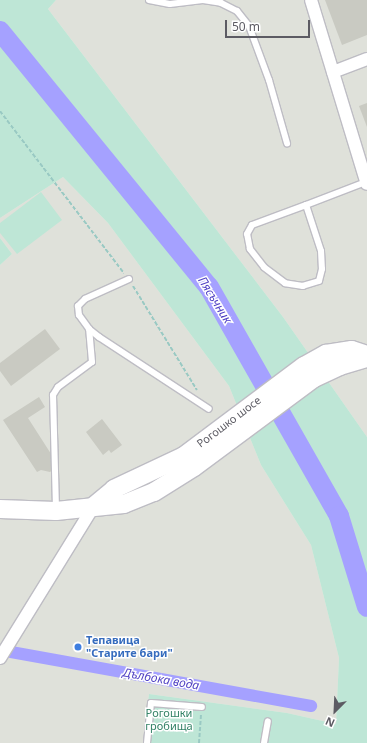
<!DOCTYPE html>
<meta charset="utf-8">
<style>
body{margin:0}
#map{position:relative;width:367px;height:743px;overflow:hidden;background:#e9eee2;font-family:"Noto Sans",sans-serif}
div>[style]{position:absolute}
.industrial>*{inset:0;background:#dfe1da}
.green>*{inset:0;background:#bee6d6}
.canal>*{height:12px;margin:-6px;padding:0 6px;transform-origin:6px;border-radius:6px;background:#a5a1ff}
.river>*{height:20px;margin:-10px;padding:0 10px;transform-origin:10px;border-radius:10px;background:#a5a1ff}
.building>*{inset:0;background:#c9cac2}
.path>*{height:2px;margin-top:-1px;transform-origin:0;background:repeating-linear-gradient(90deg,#99c9c3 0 4px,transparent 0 6px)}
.roads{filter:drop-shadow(1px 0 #bebdc4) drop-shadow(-1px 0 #bebdc4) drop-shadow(0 1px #bebdc4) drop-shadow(0 -1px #bebdc4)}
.service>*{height:6px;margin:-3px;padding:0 3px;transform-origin:3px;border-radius:3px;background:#fff}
.minor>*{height:12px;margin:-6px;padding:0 6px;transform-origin:6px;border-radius:6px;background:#fff}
.secondary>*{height:18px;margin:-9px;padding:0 9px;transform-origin:9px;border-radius:9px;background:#fff}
.dots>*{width:11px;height:11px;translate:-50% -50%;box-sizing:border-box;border:2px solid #fff;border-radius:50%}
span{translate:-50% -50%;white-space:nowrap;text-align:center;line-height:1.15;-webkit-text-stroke:3px #fff;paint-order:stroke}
.street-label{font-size:11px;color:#5c5b63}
.shop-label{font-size:11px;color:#366cbe;font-weight:700}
.left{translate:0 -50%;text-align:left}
.park-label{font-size:11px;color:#338266}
.water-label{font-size:12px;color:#5142c4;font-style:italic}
.north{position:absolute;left:315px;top:691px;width:40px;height:40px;-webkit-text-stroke:3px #fff;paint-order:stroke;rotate:204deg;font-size:11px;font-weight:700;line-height:16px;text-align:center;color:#5c5b63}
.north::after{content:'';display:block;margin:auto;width:14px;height:18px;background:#5c5b63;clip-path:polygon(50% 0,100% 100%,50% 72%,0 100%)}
.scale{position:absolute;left:225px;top:20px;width:85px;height:18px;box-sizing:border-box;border:2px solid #5c5b63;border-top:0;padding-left:5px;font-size:12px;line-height:14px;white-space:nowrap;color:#5c5b63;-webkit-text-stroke:3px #fff;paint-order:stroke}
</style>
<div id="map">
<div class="industrial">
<i style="clip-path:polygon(56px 0,367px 0,367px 437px,283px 317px,48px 9px)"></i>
<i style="clip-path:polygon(63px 177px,108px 223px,229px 386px,261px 465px,311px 545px,339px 658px,336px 724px,287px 713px,149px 694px,143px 743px,0 743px,0 265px,12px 254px,0 238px,0 218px)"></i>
</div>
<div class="green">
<i style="clip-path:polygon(0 0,56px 0,48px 9px,283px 317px,367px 437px,367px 743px,143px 743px,149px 694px,287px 713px,336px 724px,339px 658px,311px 545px,261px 465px,229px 386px,108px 223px,63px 177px,0 218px)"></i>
<i style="clip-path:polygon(41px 192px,62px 220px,17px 254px,0 233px,0 223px)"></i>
<i style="clip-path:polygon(0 238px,12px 254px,0 265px)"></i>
</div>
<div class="canal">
<i style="left:11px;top:652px;width:305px;rotate:10.2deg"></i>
</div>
<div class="river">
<i style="left:0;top:31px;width:330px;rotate:50.8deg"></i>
<i style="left:209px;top:287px;width:263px;rotate:60.4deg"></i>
<i style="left:339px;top:516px;width:95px;rotate:72.9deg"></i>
</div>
<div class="building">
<i style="clip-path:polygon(325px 0,367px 0,367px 35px,342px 45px)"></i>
<i style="clip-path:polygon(367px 103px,367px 127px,359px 106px)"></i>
<i style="clip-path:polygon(45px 329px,60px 349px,11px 386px,0 371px,0 363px)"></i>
<i style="clip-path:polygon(39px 397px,45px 407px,28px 418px,53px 457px,51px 458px,53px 470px,50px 472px,41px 470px,37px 472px,3px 420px)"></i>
<i style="clip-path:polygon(102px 419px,122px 445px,111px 453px,109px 450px,103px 455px,86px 432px)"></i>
</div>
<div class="path">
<i style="left:0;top:111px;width:204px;rotate:52.6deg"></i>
<i style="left:133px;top:286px;width:122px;rotate:58.4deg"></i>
<i style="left:199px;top:743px;width:29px;rotate:-86deg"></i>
</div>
<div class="roads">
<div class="service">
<i style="left:149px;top:0;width:21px;rotate:11deg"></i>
<i style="left:170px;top:4px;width:33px;rotate:-7deg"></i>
<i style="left:203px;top:0;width:18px;rotate:9deg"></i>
<i style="left:221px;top:3px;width:18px;rotate:27deg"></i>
<i style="left:237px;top:11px;width:19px;rotate:51deg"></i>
<i style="left:249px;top:26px;width:58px;rotate:69.7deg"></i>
<i style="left:269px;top:80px;width:66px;rotate:74.1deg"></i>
<i style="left:306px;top:205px;width:48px;rotate:71.9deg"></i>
<i style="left:321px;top:251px;width:18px;rotate:87deg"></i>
<i style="left:322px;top:269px;width:12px;rotate:104deg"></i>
<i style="left:319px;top:281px;width:17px;rotate:163deg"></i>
<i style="left:303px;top:286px;width:18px;rotate:-171deg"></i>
<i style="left:285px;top:283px;width:26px;rotate:-143deg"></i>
<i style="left:264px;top:267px;width:23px;rotate:-128deg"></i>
<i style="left:250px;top:249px;width:15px;rotate:-101deg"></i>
<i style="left:247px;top:234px;width:10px;rotate:-61deg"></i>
<i style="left:252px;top:225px;width:58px;rotate:-20.3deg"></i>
<i style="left:306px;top:205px;width:64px;rotate:-21deg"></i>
<i style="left:129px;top:279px;width:48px;rotate:155.6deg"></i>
<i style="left:85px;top:299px;width:10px;rotate:135deg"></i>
<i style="left:78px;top:306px;width:9px;rotate:84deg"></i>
<i style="left:79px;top:315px;width:17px;rotate:54deg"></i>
<i style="left:89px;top:329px;width:13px;rotate:39deg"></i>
<i style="left:99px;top:337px;width:131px;rotate:33.2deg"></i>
<i style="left:56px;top:509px;width:114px;rotate:-91.5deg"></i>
<i style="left:53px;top:395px;width:9px;rotate:-58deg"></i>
<i style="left:58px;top:387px;width:42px;rotate:-36.3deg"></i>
<i style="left:92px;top:362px;width:33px;rotate:-95deg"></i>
<i style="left:147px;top:743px;width:40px;rotate:-84.3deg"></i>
<i style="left:151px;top:703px;width:51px;rotate:4.5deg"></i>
<i style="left:264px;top:743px;width:22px;rotate:-80deg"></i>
</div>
<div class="minor">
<i style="left:311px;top:0;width:192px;rotate:73.1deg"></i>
<i style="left:333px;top:72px;width:36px;rotate:-21deg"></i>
<i style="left:0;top:658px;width:179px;rotate:-58.3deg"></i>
</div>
<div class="secondary">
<i style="left:94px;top:506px;width:26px;rotate:-40deg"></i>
<i style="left:114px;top:489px;width:77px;rotate:-25.2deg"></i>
<i style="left:184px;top:456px;width:150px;rotate:-36.9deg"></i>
<i style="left:304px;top:366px;width:25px;rotate:-29deg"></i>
<i style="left:326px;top:354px;width:26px;rotate:-9deg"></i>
<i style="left:352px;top:350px;width:16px;rotate:18deg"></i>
<i style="left:0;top:509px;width:56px;rotate:2deg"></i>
<i style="left:56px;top:511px;width:68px;rotate:-5.9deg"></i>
<i style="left:124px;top:504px;width:32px;rotate:-22deg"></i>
<i style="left:154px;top:492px;width:47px;rotate:-32deg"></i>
<i style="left:194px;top:467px;width:149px;rotate:-36.6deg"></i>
<i style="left:314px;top:378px;width:29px;rotate:-25deg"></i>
<i style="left:340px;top:366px;width:28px;rotate:-17deg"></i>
</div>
</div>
<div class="dots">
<i style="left:78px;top:647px;background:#3f7fe0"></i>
</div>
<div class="street-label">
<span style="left:229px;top:422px;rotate:-37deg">Рогошко шосе</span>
</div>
<div class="shop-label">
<span class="left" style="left:86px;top:647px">Тепавица<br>"Старите бари"</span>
</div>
<div class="park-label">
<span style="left:169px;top:720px">Рогошки<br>гробища</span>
</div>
<div class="water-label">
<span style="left:215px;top:300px;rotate:58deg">Пясъчник</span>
<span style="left:161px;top:679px;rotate:10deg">Дълбока вода</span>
</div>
<div class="north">N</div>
<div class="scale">50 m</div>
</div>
